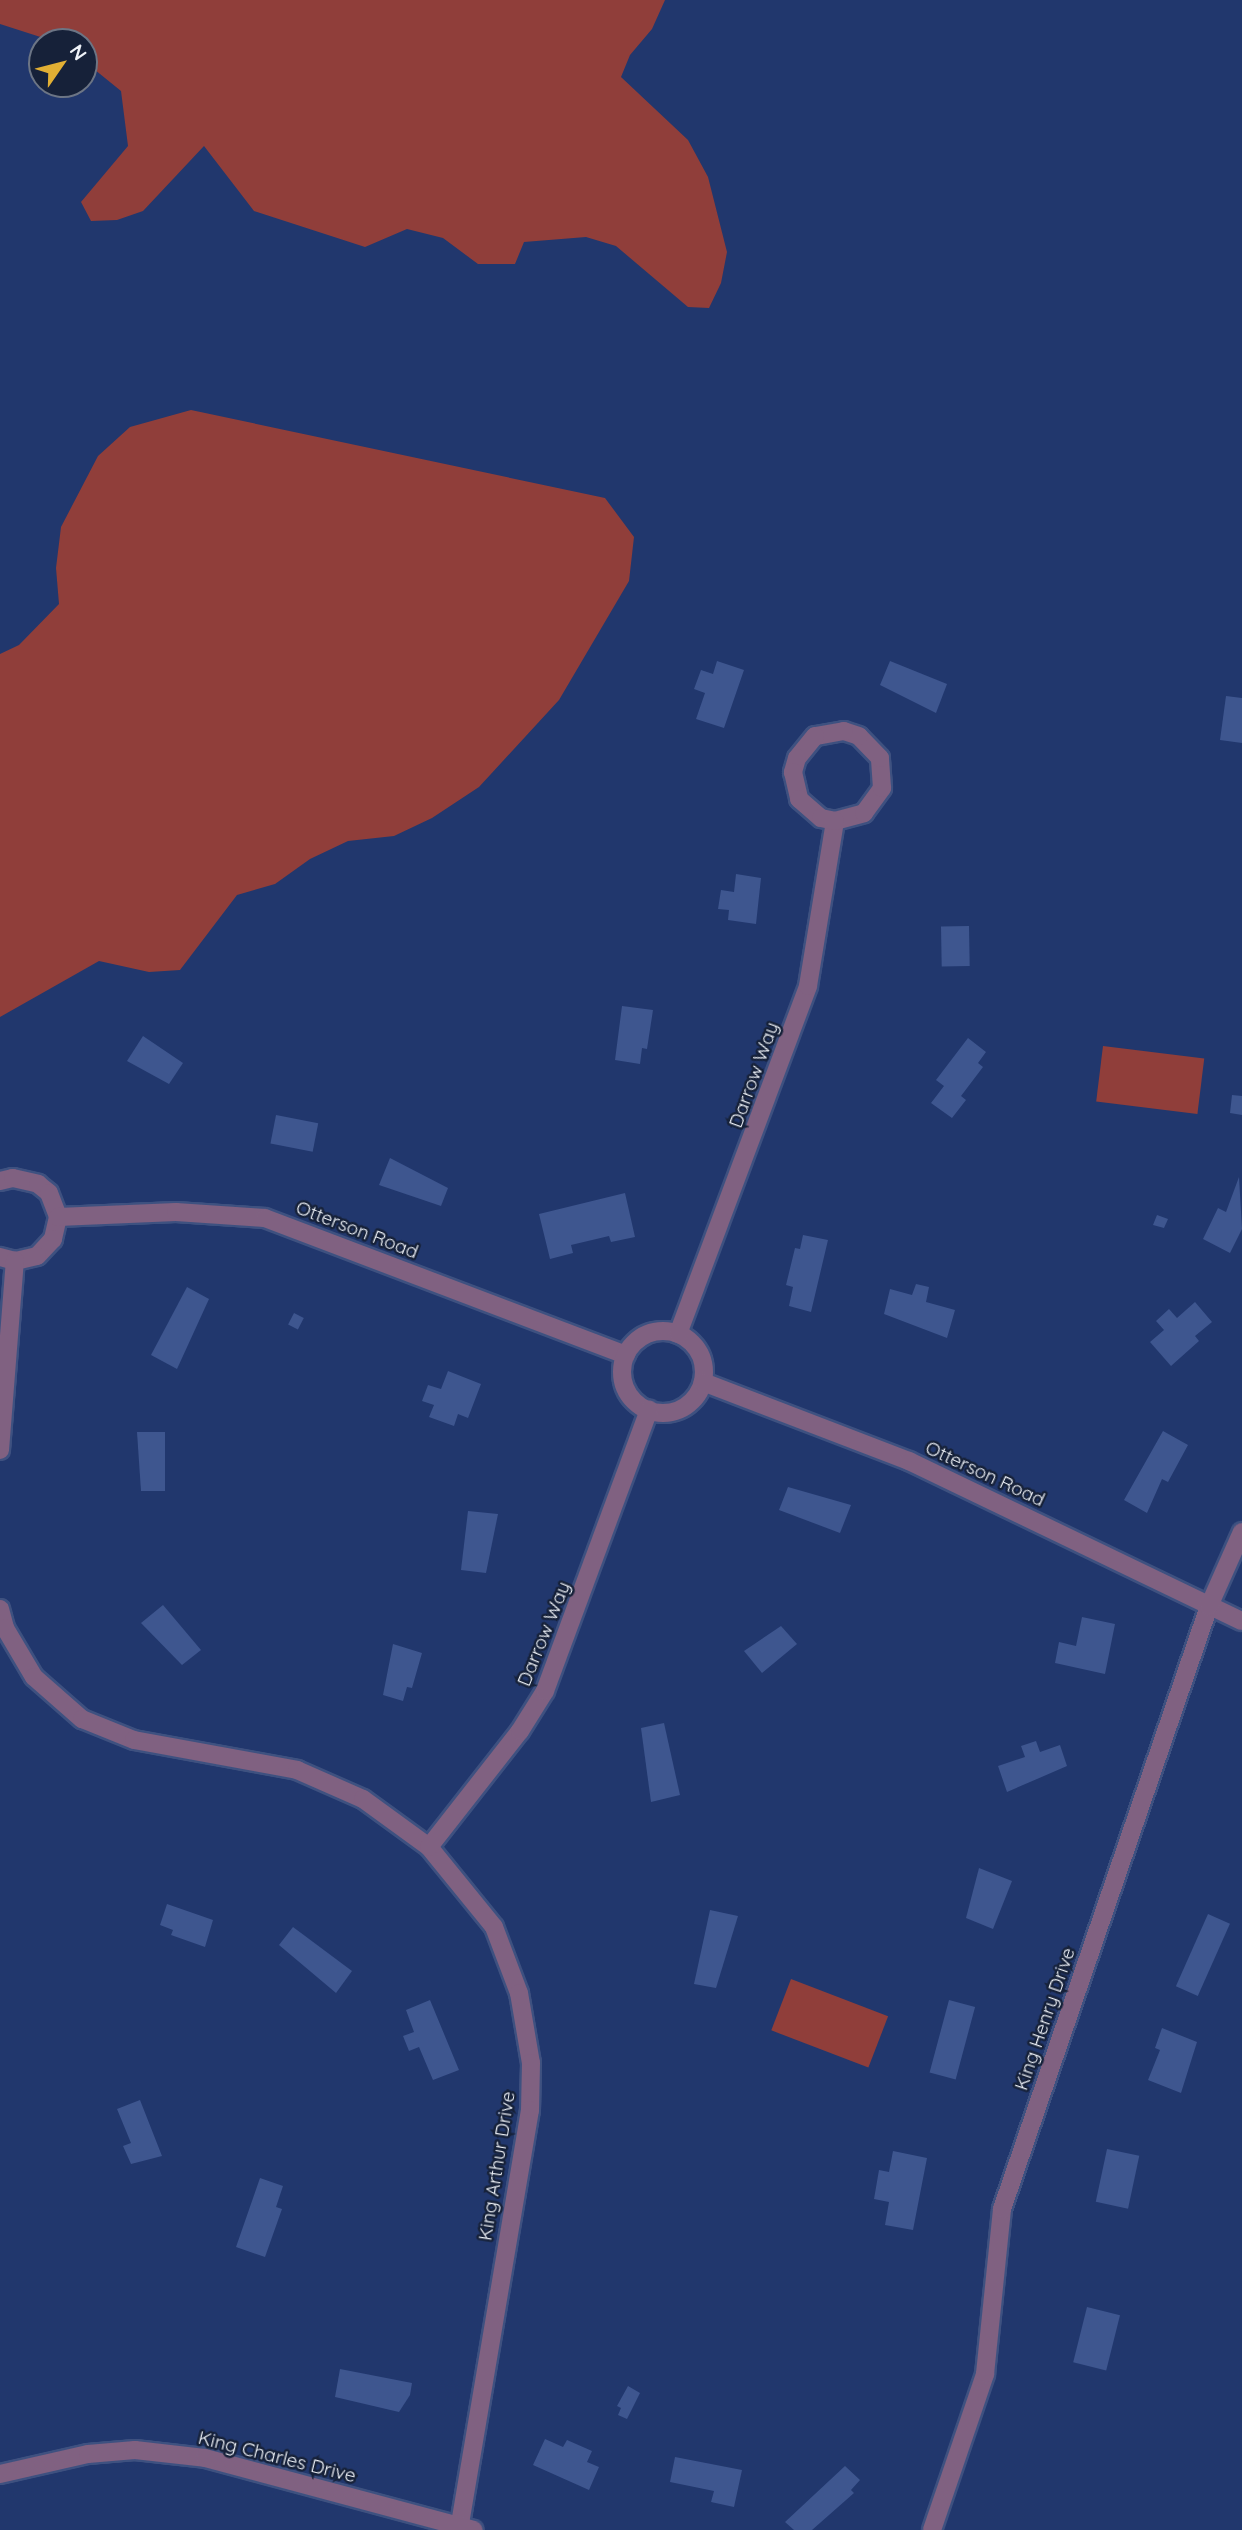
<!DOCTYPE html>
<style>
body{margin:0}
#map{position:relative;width:1242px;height:2530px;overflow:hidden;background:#21376d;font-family:Quicksand,sans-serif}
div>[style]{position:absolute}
.green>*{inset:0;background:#903e3a;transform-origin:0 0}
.building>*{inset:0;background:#3e568f;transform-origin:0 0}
.roads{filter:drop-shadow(2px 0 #3e5180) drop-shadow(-2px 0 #3e5180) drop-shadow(0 2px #3e5180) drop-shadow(0 -2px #3e5180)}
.street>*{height:18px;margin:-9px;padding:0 9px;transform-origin:9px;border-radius:9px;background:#806181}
.street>.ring{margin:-9px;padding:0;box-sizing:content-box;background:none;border:18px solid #806181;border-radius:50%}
span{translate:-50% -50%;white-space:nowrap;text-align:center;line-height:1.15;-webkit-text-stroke:5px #162139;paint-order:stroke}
.street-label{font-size:19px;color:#eef2f8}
.north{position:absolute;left:28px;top:28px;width:70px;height:70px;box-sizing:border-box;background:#162139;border:2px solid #6c7585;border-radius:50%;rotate:55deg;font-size:19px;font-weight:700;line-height:28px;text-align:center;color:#eef2f8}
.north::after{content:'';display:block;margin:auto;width:24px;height:32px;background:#e1af34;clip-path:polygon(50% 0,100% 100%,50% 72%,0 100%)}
</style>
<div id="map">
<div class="green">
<i style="clip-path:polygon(0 0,665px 0,652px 29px,630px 55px,621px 77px,688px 140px,708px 177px,727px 252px,721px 283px,709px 308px,688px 307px,616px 246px,586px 237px,524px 242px,515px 264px,478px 264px,443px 238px,407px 229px,365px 247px,254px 211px,204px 146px,143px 211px,117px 220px,91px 221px,81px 202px,128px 146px,121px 91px,84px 61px,84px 42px,56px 42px,0 24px)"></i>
<i style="clip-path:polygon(191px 410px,605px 498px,634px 537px,629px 581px,559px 700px,479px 787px,432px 818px,394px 836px,348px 841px,310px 859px,275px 884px,237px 895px,180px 970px,149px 972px,99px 961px,0 1017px,0 654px,19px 645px,59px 604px,56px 568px,61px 527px,98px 456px,130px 427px)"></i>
<i style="left:1103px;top:1046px;width:102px;height:56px;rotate:7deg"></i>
<i style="left:791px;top:1979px;width:104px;height:55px;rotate:21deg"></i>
</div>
<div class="building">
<i style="clip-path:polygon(717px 661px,744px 670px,724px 728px,696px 719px,705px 693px,694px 689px,701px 670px,713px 674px)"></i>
<i style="clip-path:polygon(890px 661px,947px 684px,936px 713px,880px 685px)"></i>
<i style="clip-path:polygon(1226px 696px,1242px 698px,1242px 743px,1220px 740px)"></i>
<i style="clip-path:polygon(736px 874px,761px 878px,756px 924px,728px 920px,729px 910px,718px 909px,721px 890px,734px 892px)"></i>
<i style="left:969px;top:926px;width:40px;height:28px;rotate:89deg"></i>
<i style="clip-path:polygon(622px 1006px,653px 1010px,647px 1049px,642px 1048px,640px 1064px,615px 1060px)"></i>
<i style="clip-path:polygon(143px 1036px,183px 1063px,169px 1084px,127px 1061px)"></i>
<i style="clip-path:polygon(968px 1038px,986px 1052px,978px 1063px,983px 1067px,961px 1096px,966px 1100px,952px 1118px,931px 1103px,944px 1086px,936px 1080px)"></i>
<i style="clip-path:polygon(1232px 1095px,1242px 1096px,1242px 1115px,1230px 1113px)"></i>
<i style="left:276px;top:1115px;width:43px;height:29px;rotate:11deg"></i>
<i style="clip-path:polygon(390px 1158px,448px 1188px,441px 1206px,379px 1185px)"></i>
<i style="clip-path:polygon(1239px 1177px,1242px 1229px,1230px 1253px,1203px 1239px,1218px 1208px,1226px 1212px)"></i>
<i style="clip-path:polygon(625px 1193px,635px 1237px,611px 1242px,609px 1236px,571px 1245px,573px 1253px,550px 1259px,539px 1214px)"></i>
<i style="clip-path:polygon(1157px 1215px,1168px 1219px,1164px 1228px,1153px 1225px)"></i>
<i style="clip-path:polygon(803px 1235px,828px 1240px,811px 1312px,789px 1306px,793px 1287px,786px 1285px,795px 1248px,800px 1249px)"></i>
<i style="clip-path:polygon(916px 1284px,929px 1287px,926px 1302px,955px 1310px,947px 1338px,884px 1314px,890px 1289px,912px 1295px)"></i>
<i style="clip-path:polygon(187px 1287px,209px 1299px,177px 1369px,151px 1355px)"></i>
<i style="clip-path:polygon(1195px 1302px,1212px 1322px,1195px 1336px,1199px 1341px,1171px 1366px,1150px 1342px,1164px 1330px,1156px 1321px,1169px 1309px,1177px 1318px)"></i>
<i style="left:294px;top:1313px;width:11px;height:13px;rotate:27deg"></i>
<i style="clip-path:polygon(448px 1371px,481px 1384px,468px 1418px,458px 1414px,454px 1426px,429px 1417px,434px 1405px,422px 1401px,428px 1385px,441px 1389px)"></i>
<i style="clip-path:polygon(1163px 1431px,1188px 1445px,1168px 1482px,1162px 1479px,1147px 1513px,1124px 1500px)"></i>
<i style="clip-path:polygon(137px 1432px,165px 1432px,165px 1491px,141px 1491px)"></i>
<i style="clip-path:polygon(788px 1487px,851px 1505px,840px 1533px,779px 1510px)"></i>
<i style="clip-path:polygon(468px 1511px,498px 1514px,486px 1573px,461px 1570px)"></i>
<i style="clip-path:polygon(163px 1605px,201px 1650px,182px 1665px,141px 1623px)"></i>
<i style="clip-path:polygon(1082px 1617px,1115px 1624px,1105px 1674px,1055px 1663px,1059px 1642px,1076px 1646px)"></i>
<i style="clip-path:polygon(781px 1626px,797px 1644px,762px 1673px,744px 1651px)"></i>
<i style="clip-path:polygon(393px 1644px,422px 1653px,412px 1688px,407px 1687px,403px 1701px,383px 1695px)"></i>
<i style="clip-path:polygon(664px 1723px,680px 1795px,651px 1802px,641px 1728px)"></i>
<i style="clip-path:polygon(1036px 1741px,1040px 1752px,1060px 1745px,1067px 1766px,1007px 1792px,998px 1766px,1025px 1757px,1021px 1746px)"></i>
<i style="clip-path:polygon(979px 1868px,1012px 1881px,993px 1929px,966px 1918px)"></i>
<i style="clip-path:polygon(167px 1904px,213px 1920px,205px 1947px,171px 1935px,173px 1930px,160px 1925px)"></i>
<i style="clip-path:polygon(710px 1910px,738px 1916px,716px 1988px,694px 1984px)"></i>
<i style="left:1208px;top:1914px;width:24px;height:79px;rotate:24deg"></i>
<i style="clip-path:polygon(293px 1927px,352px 1971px,336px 1993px,279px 1945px)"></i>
<i style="clip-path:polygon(430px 2000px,459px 2070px,433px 2080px,419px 2047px,409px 2051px,403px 2036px,414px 2032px,406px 2010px)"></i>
<i style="left:949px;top:2000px;width:27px;height:75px;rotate:15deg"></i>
<i style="clip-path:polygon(1162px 2028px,1197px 2042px,1181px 2093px,1148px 2080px,1160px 2050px,1155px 2048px)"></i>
<i style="clip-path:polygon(140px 2100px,162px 2156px,131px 2164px,123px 2146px,131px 2143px,117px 2109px)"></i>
<i style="left:1107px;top:2149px;width:33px;height:54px;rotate:12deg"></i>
<i style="clip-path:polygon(893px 2151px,927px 2158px,913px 2230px,885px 2225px,889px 2202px,874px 2199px,879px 2170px,889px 2172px)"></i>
<i style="clip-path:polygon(260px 2178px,283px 2186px,276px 2207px,282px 2209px,265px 2257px,236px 2247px)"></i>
<i style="left:1087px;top:2307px;width:34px;height:57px;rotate:14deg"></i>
<i style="clip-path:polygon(340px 2369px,412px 2383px,410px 2395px,399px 2412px,335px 2397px)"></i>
<i style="clip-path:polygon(628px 2386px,640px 2393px,627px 2419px,618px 2415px,621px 2408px,617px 2406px)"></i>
<i style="clip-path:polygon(545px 2439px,563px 2447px,567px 2440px,592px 2451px,587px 2462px,599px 2467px,589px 2490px,533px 2465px)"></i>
<i style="clip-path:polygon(675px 2457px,742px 2470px,734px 2507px,711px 2502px,714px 2491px,670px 2482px)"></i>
<i style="clip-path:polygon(845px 2466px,860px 2480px,851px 2490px,854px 2493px,812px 2530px,794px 2530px,785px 2522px)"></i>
</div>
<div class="roads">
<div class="street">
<i style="left:0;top:1181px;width:13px;rotate:-13deg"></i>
<i style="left:13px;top:1178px;width:26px;rotate:13deg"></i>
<i style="left:38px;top:1184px;width:14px;rotate:39deg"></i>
<i style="left:49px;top:1193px;width:26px;rotate:69deg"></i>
<i style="left:58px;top:1217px;width:23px;rotate:103deg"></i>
<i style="left:53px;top:1239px;width:23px;rotate:133deg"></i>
<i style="left:37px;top:1256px;width:23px;rotate:167deg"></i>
<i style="left:15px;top:1261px;width:16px;rotate:-165deg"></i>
<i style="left:58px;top:1217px;width:118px;rotate:-2.4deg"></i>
<i style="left:176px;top:1212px;width:89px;rotate:3.9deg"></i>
<i style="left:265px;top:1218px;width:386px;rotate:20.8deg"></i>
<i class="ring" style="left:622px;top:1331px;width:64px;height:64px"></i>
<i style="left:678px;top:1334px;width:371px;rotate:-69.5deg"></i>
<i style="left:808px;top:986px;width:167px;rotate:-80.7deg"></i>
<i style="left:835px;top:821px;width:30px;rotate:-15deg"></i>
<i style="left:864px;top:813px;width:31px;rotate:-54deg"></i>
<i style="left:882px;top:788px;width:30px;rotate:-94deg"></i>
<i style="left:880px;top:758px;width:30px;rotate:-134deg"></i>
<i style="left:859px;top:736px;width:16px;rotate:-162deg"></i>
<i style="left:844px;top:731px;width:29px;rotate:170deg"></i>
<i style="left:815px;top:736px;width:28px;rotate:129deg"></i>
<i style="left:797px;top:758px;width:15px;rotate:106deg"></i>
<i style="left:793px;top:772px;width:28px;rotate:77deg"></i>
<i style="left:799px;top:799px;width:29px;rotate:41deg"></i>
<i style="left:821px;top:818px;width:14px;rotate:12deg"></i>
<i style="left:703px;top:1382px;width:221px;rotate:21deg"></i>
<i style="left:909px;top:1461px;width:369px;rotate:25.7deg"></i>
<i style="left:0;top:1450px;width:190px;rotate:-85.5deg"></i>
<i style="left:0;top:1609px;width:20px;rotate:75deg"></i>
<i style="left:5px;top:1628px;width:57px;rotate:59.4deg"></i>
<i style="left:34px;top:1677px;width:64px;rotate:41.2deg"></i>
<i style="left:82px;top:1719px;width:56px;rotate:22deg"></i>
<i style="left:134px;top:1740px;width:166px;rotate:10.4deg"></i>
<i style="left:297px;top:1770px;width:72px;rotate:23.7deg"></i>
<i style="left:363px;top:1799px;width:82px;rotate:36deg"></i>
<i style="left:429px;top:1847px;width:103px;rotate:50.9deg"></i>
<i style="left:494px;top:1927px;width:71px;rotate:69.3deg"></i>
<i style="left:519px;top:1993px;width:71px;rotate:80.3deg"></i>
<i style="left:531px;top:2063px;width:47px;rotate:91.2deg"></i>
<i style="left:530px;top:2110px;width:426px;rotate:99.6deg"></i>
<i style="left:429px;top:1847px;width:147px;rotate:-51.9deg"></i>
<i style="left:520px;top:1731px;width:47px;rotate:-58deg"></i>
<i style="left:545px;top:1691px;width:300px;rotate:-69.7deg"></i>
<i style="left:0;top:2474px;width:90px;rotate:-12.8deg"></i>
<i style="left:88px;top:2454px;width:47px;rotate:-4.9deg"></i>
<i style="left:135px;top:2450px;width:70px;rotate:6.5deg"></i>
<i style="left:205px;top:2458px;width:278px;rotate:15deg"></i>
<i style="left:932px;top:2530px;width:165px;rotate:-71.2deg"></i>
<i style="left:985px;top:2374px;width:166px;rotate:-84.1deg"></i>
<i style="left:1002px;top:2209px;width:638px;rotate:-71.05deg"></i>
<i style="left:1209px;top:1606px;width:81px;rotate:-66deg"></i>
</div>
</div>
<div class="street-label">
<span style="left:754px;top:1075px;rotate:-70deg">Darrow Way</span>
<span style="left:357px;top:1230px;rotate:21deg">Otterson Road</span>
<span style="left:985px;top:1474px;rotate:25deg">Otterson Road</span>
<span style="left:544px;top:1634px;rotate:-68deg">Darrow Way</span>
<span style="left:1045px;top:2019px;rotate:-71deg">King Henry Drive</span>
<span style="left:497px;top:2166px;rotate:-81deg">King Arthur Drive</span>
<span style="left:277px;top:2457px;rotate:14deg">King Charles Drive</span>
</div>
<div class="north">N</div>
</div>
